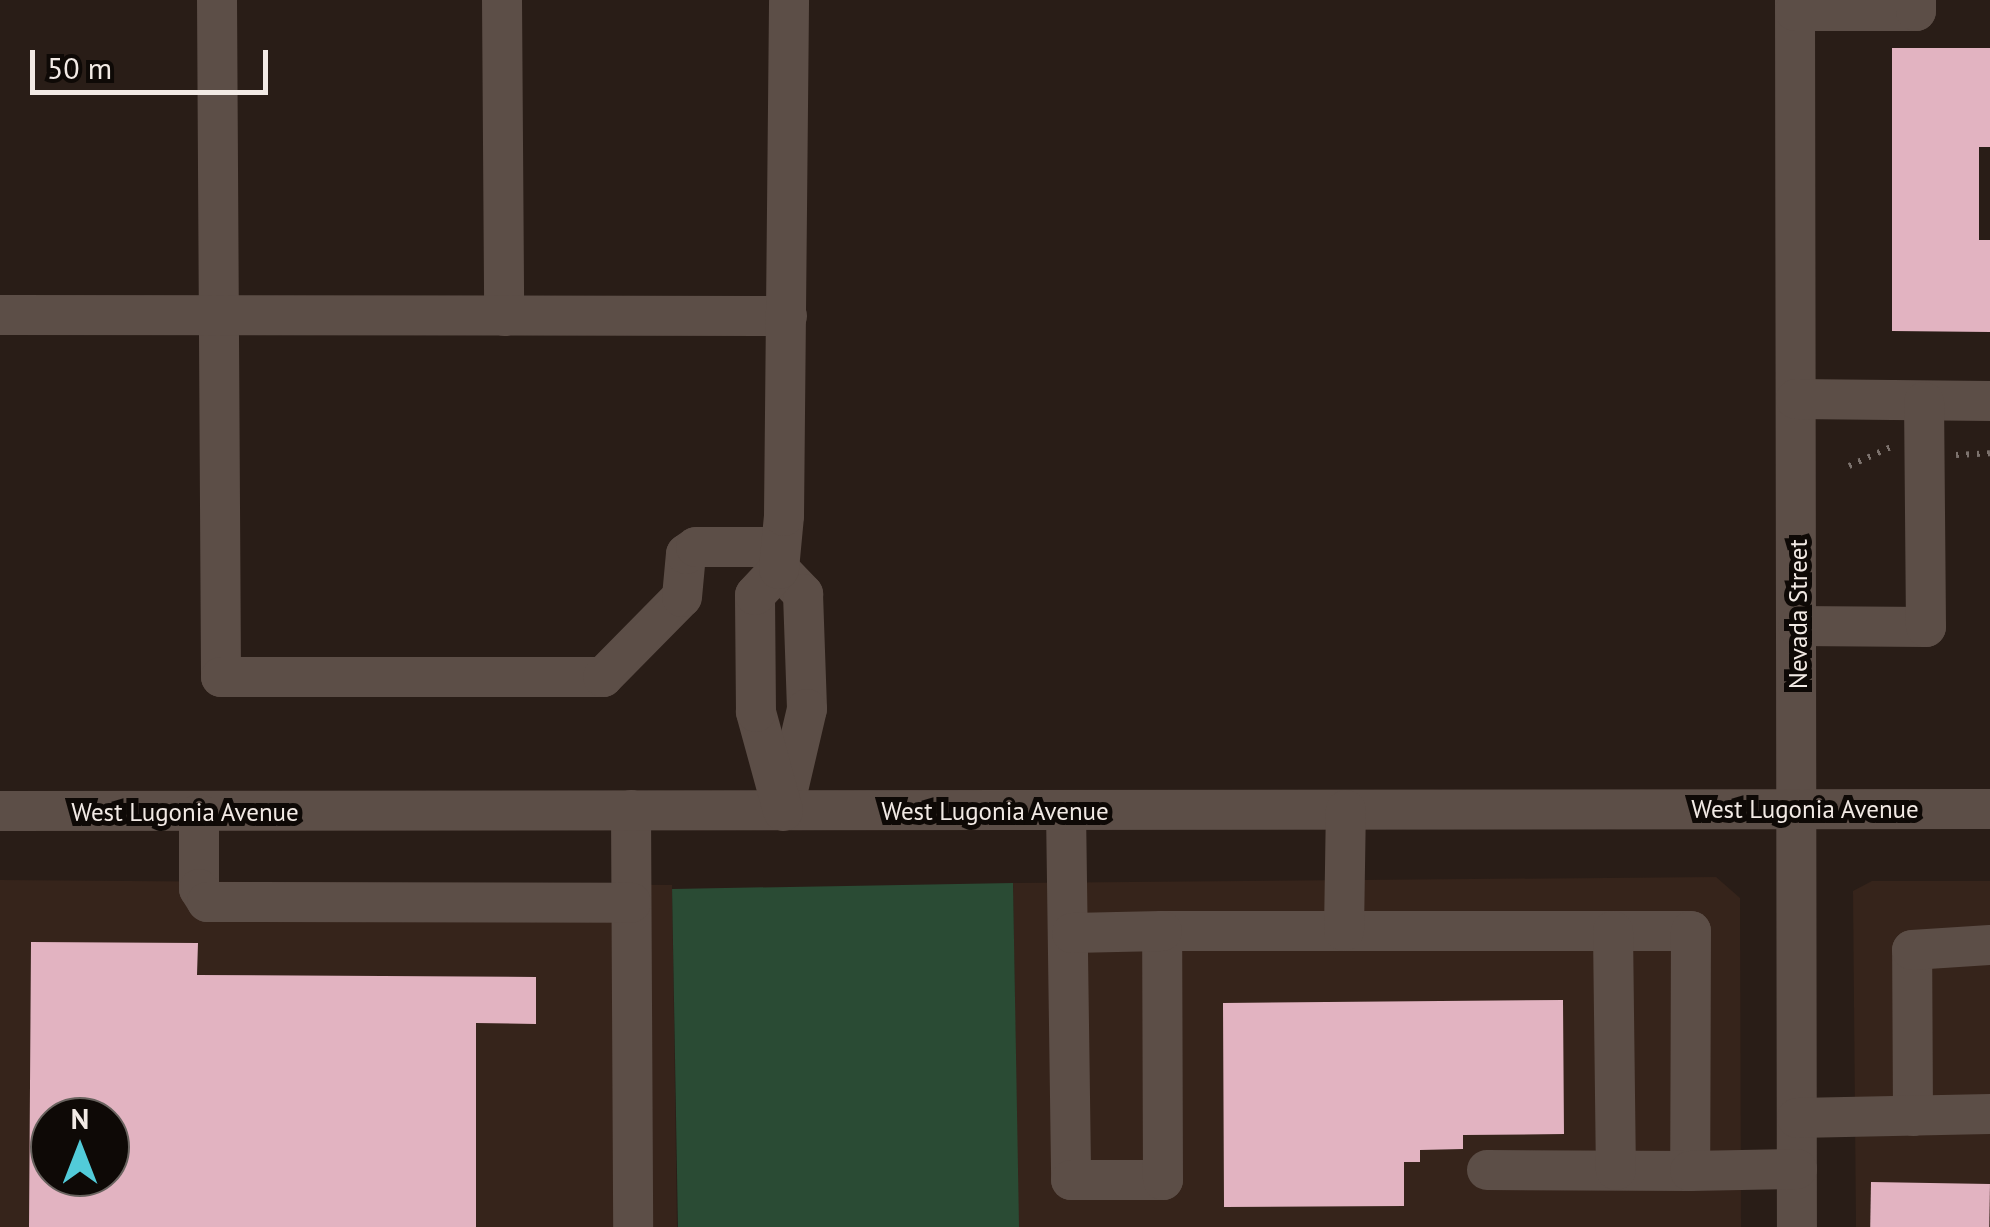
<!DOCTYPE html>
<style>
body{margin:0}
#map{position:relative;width:1990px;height:1227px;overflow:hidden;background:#291d17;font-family:"PT Sans",sans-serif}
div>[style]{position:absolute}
.built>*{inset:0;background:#36241b}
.green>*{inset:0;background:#2a4b34;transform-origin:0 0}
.building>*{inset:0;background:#e2b3c1;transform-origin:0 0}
.path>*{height:6px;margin-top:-3px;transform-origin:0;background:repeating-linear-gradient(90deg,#7c726d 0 2.5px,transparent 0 10.5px)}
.minor>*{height:40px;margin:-20px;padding:0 20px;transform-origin:20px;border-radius:20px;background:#5c4e47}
span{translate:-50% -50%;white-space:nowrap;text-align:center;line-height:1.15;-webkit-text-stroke:10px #0e0906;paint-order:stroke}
.street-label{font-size:25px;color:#f2eae5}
.north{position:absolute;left:30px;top:1097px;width:100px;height:100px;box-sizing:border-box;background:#0e0906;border:2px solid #69635f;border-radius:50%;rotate:0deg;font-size:28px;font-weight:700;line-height:40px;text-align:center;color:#f2eae5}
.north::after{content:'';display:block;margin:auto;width:35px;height:45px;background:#52cbd9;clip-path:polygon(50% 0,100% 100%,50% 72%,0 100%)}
.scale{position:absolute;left:30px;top:50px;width:238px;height:45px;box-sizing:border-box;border:5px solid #f2eae5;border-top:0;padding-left:12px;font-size:30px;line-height:35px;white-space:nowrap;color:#f2eae5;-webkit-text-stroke:8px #0e0906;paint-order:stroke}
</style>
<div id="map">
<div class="built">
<i style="clip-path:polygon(1716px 877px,1740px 898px,1741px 1227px,1018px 1227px,1013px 883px)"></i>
<i style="clip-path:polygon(evenodd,0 880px,672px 885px,677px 1227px,0 1227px,0 880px,50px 1117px,110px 1117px,110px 1177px,50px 1177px,50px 1117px)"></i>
<i style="clip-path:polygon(1872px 881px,1990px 881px,1990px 1227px,1856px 1227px,1853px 891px)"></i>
</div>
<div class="green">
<i style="left:1013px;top:883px;width:344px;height:341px;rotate:89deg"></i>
</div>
<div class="building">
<i style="clip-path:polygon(1892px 48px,1990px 48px,1990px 147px,1979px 147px,1979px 240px,1990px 240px,1990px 332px,1892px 331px)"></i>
<i style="clip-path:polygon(evenodd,31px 942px,198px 943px,197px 975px,536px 977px,536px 1024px,476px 1023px,476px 1227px,29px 1227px,31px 942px,50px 1117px,110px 1117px,110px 1177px,50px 1177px,50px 1117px)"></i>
<i style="clip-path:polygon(1563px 1000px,1564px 1134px,1463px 1135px,1463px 1149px,1420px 1150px,1420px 1162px,1404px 1162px,1404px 1206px,1224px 1207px,1223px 1003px)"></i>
<i style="left:1871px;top:1182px;width:119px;height:45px;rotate:1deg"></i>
</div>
<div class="path">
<i style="left:1956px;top:455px;width:34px;rotate:-3deg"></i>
<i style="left:1849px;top:466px;width:46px;rotate:-24.3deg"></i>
</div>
<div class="minor">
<i style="left:217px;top:0;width:677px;rotate:89.66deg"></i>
<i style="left:221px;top:677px;width:382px"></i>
<i style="left:603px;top:677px;width:112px;rotate:-45.4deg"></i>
<i style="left:682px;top:597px;width:43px;rotate:-84.7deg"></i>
<i style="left:686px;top:554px;width:12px;rotate:-35deg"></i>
<i style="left:696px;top:547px;width:83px"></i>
<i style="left:502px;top:0;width:316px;rotate:89.6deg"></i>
<i style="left:1795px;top:0;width:1227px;rotate:89.91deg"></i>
<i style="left:1795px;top:11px;width:121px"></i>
<i style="left:1916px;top:11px;width:11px;rotate:-90deg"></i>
<i style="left:0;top:315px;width:787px;rotate:0.07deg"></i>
<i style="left:1796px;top:399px;width:194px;rotate:0.6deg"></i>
<i style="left:779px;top:569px;width:35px;rotate:46deg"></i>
<i style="left:803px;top:594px;width:115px;rotate:88deg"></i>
<i style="left:807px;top:709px;width:101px;rotate:103.2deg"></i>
<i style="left:1798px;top:626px;width:128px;rotate:0.4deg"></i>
<i style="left:1926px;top:627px;width:225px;rotate:-90.5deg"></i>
<i style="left:631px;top:810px;width:417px;rotate:89.7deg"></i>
<i style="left:1066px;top:810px;width:370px;rotate:89.2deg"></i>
<i style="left:1071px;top:1180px;width:92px"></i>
<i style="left:1163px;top:1180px;width:249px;rotate:-90.2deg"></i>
<i style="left:1162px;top:931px;width:529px"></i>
<i style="left:1691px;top:931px;width:240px;rotate:90.2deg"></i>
<i style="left:1690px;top:1171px;width:203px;rotate:-179.7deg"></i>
<i style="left:0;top:811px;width:1990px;rotate:-0.06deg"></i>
<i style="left:783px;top:811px;width:103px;rotate:-105.3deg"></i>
<i style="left:756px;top:712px;width:117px;rotate:-90.5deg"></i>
<i style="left:755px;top:595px;width:35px;rotate:-47deg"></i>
<i style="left:779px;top:569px;width:53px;rotate:-84.6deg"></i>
<i style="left:784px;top:516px;width:516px;rotate:-89.44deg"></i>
<i style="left:199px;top:814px;width:75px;rotate:90deg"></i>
<i style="left:199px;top:889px;width:15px;rotate:58deg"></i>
<i style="left:207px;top:902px;width:424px;rotate:0.1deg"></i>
<i style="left:1344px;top:931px;width:121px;rotate:-89.1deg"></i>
<i style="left:1613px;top:931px;width:239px;rotate:89.3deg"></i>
<i style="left:1072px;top:933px;width:90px;rotate:-1.3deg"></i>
<i style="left:1913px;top:1116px;width:166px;rotate:-90.3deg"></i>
<i style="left:1912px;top:950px;width:78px;rotate:-3.7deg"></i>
<i style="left:1797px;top:1118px;width:193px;rotate:-1.2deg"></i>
<i style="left:1690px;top:1171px;width:107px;rotate:-1.1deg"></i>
</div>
<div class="street-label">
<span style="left:1798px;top:614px;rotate:-90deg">Nevada Street</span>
<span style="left:1805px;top:809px">West Lugonia Avenue</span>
<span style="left:995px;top:811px">West Lugonia Avenue</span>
<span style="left:185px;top:812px">West Lugonia Avenue</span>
</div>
<div class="north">N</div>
<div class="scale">50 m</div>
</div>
